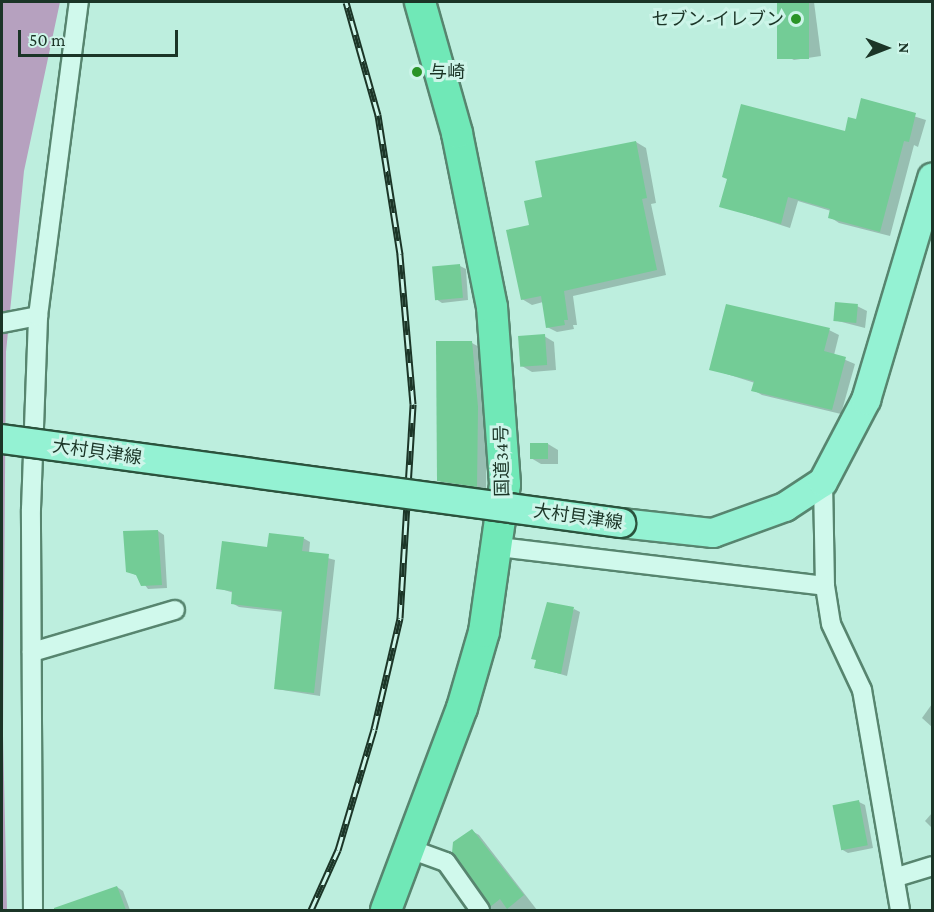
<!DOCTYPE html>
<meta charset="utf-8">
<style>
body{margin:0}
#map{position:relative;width:934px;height:912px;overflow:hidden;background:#bdeede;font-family:"Crimson Pro","Noto Sans JP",serif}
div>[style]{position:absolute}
.water>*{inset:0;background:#b6a1bf}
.shadow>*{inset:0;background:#0003}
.building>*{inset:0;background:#73cc96;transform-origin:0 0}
.roads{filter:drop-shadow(2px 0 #57856f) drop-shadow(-2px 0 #57856f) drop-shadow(0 2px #57856f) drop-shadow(0 -2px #57856f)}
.minor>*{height:18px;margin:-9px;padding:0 9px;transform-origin:9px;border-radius:9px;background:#d0f9ec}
.primary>*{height:28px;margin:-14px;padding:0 14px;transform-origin:14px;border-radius:14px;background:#94f2d3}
.trunk>*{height:30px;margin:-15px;padding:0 15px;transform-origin:15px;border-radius:15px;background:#70e8b7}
.rail>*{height:7px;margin-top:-3.5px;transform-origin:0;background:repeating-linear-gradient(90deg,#cdf5e9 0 14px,#1b3527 0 28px);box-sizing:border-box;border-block:2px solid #1b3527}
.bridges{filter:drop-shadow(2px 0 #2b533d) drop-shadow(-2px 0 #2b533d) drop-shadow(0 2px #2b533d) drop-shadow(0 -2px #2b533d)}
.primary-bridge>*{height:28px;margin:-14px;padding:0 14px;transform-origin:14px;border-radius:14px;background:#94f2d3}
.dots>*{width:16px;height:16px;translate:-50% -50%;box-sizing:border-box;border:3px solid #cdf5e9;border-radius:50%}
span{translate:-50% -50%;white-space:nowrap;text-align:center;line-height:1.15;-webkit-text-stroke:6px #cdf5e9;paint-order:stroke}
.poi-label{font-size:18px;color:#1b3527}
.right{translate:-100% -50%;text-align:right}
.left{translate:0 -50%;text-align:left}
.street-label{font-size:18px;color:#1b3527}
.frame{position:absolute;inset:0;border:3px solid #1b3527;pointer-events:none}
.north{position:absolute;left:856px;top:18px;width:60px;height:60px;-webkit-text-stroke:4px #cdf5e9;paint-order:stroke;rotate:90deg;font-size:16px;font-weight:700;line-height:24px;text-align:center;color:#1b3527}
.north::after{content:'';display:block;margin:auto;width:21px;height:27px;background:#1b3527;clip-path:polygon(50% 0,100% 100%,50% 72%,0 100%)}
.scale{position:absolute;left:18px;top:30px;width:160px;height:27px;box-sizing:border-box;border:3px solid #1b3527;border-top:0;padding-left:8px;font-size:18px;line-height:21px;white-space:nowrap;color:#1b3527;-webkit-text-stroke:4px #cdf5e9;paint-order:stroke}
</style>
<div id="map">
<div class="water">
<i style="clip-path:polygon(2px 2px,60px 2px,24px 171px,6px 352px,3px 735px,7px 910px,2px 910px)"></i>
</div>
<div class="shadow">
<i style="clip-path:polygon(778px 2px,814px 2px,821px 56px,794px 60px,788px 57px)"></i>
<i style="clip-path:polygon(862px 100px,926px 120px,918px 147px,914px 145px,890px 236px,839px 223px,830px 217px,831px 211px,798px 201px,790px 228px,721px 206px,846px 133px,857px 121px)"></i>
<i style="clip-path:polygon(636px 142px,646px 148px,656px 203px,651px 204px,666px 275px,573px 296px,577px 325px,573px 325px,574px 329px,557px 332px,547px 327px,543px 302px,532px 305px,522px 299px,531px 226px,544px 198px)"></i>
<i style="clip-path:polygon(460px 266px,466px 269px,468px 300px,442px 303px,436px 299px)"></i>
<i style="clip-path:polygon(857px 306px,867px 311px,865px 328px,834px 320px)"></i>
<i style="clip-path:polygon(829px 330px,839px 335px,834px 355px,855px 364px,841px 414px,762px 395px,753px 390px,755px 383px,711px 369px)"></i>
<i style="clip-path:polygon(544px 336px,554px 342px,556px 370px,532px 372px,522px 366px)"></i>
<i style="clip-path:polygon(472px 343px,481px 348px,487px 413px,486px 491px,448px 486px,438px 480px)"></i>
<i style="clip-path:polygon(531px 444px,548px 444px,558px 450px,558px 464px,541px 464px,531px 458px)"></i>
<i style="clip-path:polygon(158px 531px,164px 535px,167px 588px,148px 589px,138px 576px,127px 571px)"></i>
<i style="clip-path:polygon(303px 538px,310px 542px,309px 553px,335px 560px,320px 696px,276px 689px,284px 612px,239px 607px,232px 603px,234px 593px,218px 588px,268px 548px)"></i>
<i style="clip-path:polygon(574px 609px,580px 612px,567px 676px,536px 667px)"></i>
<i style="clip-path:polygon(932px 704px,932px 727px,922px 718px)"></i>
<i style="clip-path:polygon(859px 802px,865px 805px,873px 848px,848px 853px,841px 849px)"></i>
<i style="clip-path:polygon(932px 813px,932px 828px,925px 821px)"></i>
<i style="clip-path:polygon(472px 831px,479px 835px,537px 910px,491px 910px)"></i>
<i style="clip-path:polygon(117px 887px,123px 891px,130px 910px,74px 910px,71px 904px)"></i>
</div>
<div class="building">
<i style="left:777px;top:2px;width:32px;height:57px"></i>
<i style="clip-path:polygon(861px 98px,916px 113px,909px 142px,904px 141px,880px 232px,828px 218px,830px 209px,788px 197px,781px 224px,719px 207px,727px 179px,722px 177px,741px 104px,845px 131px,848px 117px,856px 119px)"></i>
<i style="clip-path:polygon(636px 141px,647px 198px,642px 199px,657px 270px,564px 291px,568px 320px,564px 320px,565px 325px,546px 328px,541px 296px,521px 300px,506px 230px,529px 225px,524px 201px,542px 197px,535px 161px)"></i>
<i style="left:460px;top:264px;width:34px;height:28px;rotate:85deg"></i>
<i style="left:835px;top:302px;width:23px;height:19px;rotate:5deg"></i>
<i style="clip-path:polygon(726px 304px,830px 328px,824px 351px,846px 357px,832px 410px,751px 391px,754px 381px,709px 370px)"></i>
<i style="left:545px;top:334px;width:31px;height:27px;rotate:86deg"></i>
<i style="clip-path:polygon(436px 341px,472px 341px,478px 407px,477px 487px,437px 481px)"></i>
<i style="left:530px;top:443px;width:18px;height:16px"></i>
<i style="clip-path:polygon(158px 530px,162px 585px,141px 586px,136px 575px,126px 572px,123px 531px)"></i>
<i style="clip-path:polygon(269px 533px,304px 537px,302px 551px,329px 554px,314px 693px,274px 689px,282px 610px,231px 604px,232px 591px,216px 589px,222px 541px,267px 547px)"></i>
<i style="clip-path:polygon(547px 602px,574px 607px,561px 674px,534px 668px,536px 660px,531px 659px)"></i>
<i style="left:859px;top:800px;width:46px;height:27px;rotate:79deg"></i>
<i style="clip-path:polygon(472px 829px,524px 895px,507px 909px,500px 899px,490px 907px,452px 853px,453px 842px)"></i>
<i style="clip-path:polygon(117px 886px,126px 910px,54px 910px,54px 908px)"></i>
</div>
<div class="roads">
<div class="minor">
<i style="left:2px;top:323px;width:37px;rotate:-11deg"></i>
<i style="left:823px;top:482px;width:104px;rotate:88.9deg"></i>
<i style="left:825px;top:586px;width:38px;rotate:81deg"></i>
<i style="left:831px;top:624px;width:73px;rotate:64.8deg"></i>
<i style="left:862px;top:690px;width:223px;rotate:80.2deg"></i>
<i style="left:499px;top:547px;width:328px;rotate:6.8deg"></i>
<i style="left:32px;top:652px;width:149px;rotate:-16.4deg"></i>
<i style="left:410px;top:849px;width:38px;rotate:20deg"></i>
<i style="left:446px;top:862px;width:59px;rotate:54.7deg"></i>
<i style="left:897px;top:877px;width:37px;rotate:-17deg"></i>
<i style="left:33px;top:910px;width:401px;rotate:-90.3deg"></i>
<i style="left:31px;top:509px;width:193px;rotate:-87.9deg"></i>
<i style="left:38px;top:316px;width:317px;rotate:-82.6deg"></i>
</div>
<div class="primary">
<i style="left:621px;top:523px;width:93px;rotate:6.2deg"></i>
<i style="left:713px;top:533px;width:77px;rotate:-19.9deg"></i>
<i style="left:785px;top:507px;width:45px;rotate:-33.3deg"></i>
<i style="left:823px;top:482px;width:93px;rotate:-62.3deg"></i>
<i style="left:866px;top:400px;width:232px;rotate:-73.4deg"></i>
</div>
<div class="trunk">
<i style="left:386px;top:910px;width:216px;rotate:-69.4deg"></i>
<i style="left:462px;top:708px;width:79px;rotate:-73.9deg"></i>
<i style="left:484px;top:632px;width:149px;rotate:-81.9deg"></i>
<i style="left:505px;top:484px;width:177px;rotate:-94.2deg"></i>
<i style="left:492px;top:307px;width:177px;rotate:-101.4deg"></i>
<i style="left:457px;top:133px;width:136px;rotate:-105.8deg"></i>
</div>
</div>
<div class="rail">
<i style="left:311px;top:910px;width:66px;rotate:-65.8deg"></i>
<i style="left:338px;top:850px;width:126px;rotate:-73.4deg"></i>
<i style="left:374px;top:729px;width:114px;rotate:-76.8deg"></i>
<i style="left:400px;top:618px;width:214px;rotate:-86.5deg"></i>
<i style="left:413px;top:404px;width:151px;rotate:-95deg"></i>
<i style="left:400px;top:254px;width:141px;rotate:-99deg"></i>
<i style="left:378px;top:115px;width:117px;rotate:-105.8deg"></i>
</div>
<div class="bridges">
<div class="primary-bridge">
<i style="left:2px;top:439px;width:625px;rotate:7.73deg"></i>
</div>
</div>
<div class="dots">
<i style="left:796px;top:19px;background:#2a9427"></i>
<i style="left:417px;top:72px;background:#2a9427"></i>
</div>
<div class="poi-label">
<span class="right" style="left:784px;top:19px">セブン-イレブン</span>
<span class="left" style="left:429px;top:72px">与崎</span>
</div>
<div class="street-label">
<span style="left:97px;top:452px;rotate:8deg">大村貝津線</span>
<span style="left:502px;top:461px;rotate:-91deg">国道34号</span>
<span style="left:578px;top:517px;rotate:8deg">大村貝津線</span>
</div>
<div class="frame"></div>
<div class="north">N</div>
<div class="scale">50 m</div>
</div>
